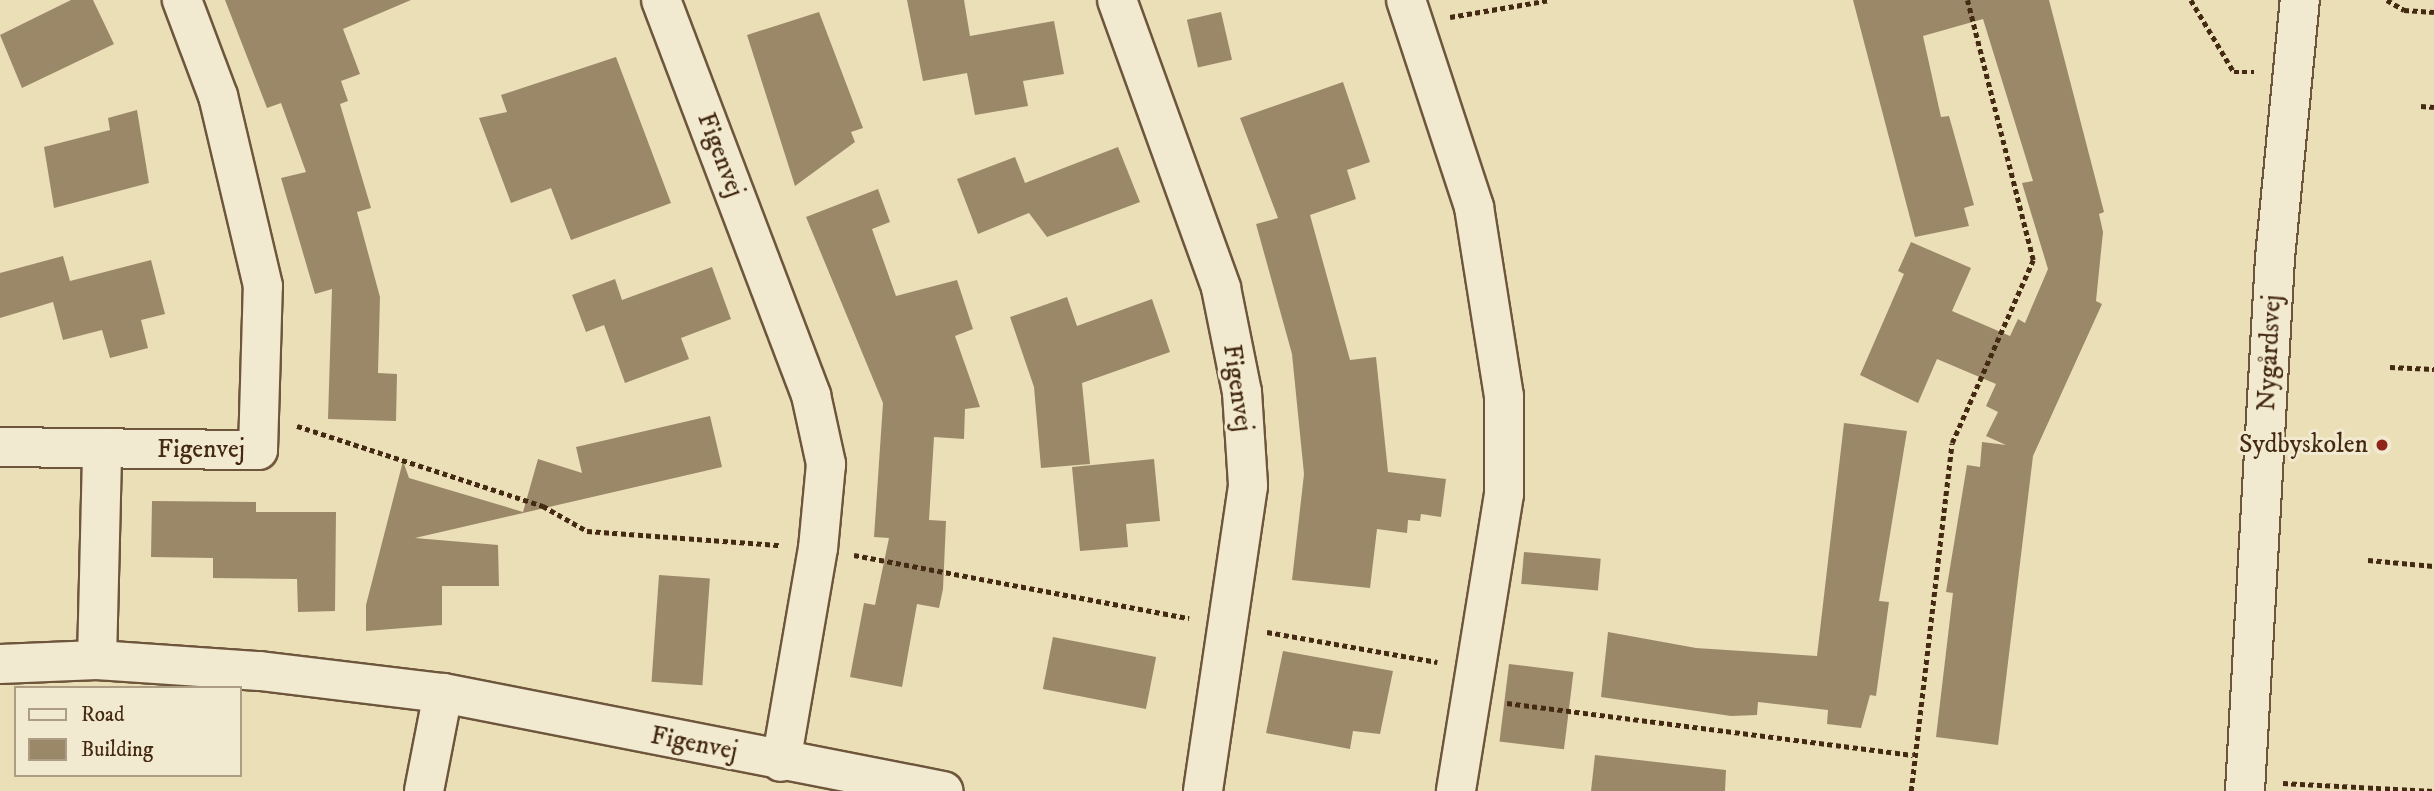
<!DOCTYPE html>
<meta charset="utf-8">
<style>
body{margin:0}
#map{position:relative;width:2434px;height:791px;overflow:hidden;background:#ebdfb7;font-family:"IM FELL DW Pica",serif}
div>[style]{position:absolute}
.building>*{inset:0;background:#9b8868;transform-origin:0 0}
.path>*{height:4.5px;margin-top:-2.25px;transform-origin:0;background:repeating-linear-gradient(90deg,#442913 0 5px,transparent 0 8.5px)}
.roads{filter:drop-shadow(2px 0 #6e563c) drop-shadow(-2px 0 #6e563c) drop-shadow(0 2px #6e563c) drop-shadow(0 -2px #6e563c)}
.minor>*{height:38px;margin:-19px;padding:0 19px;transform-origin:19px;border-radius:19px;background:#f2ead0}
.dots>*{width:19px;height:19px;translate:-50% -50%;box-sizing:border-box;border:4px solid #f2ead0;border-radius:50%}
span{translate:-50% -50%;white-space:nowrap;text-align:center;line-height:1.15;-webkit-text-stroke:6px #f2ead0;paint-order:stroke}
.street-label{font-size:26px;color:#442913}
.poi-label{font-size:26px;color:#442913}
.right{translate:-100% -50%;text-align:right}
.legend{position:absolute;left:14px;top:686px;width:228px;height:91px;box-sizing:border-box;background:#f2ead0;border:2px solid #ac9d84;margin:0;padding:9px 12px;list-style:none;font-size:21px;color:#442913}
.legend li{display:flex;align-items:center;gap:14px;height:35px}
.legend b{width:35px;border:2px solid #ac9d84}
</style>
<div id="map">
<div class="building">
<i style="clip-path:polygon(71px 0,93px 0,114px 44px,22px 88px,0 35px)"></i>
<i style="clip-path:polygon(225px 0,411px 0,343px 29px,360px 74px,341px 81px,348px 101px,340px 104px,371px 208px,357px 212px,380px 297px,378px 373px,397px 374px,396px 421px,328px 419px,332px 289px,315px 294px,281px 178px,306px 172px,281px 103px,267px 108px)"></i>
<i style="clip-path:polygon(907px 0,964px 0,970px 36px,1054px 21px,1064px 74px,1023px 81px,1028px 106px,975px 115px,967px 73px,923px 81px)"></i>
<i style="clip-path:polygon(1853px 0,2049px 0,2104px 212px,2099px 214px,2103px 232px,2096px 301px,2102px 304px,2033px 456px,1998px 745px,1936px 737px,1953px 593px,1946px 592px,1967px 465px,1980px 467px,1982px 442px,2006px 445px,1986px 436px,1998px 412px,1986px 406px,1996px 384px,1937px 359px,1918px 403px,1860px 375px,1904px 274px,1898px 271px,1911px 242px,1971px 268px,1952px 311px,2010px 336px,2018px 319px,2025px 323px,2048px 269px,2022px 183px,2033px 181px,1983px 19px,1923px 36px,1941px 117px,1949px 116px,1974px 205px,1964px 208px,1969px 226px,1915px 237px)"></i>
<i style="clip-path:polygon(819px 12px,863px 128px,851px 132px,855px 142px,795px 186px,747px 35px)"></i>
<i style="left:1221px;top:12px;width:49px;height:35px;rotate:77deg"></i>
<i style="clip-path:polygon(616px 57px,671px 203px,571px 240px,551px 188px,511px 203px,479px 118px,507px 112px,501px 95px)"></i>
<i style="clip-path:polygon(1343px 82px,1370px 162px,1347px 170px,1356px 199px,1310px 215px,1350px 360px,1376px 357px,1388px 472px,1446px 479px,1441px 517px,1421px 514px,1420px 521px,1408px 520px,1407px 533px,1377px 529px,1370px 588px,1292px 580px,1304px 474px,1292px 354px,1256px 224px,1278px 218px,1240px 118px)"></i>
<i style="clip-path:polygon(137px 110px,149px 183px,54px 208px,44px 147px,110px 130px,108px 118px)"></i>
<i style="clip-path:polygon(1118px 147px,1140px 202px,1047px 237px,1029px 213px,978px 234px,957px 179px,1015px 157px,1025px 183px)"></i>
<i style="clip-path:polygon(878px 189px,890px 222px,872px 229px,896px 296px,957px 280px,973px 329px,955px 336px,980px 407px,965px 409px,964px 439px,934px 437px,929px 520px,946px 521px,943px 589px,939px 608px,917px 604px,902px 687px,850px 677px,864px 603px,875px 605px,889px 538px,874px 537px,883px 403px,806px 217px)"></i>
<i style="clip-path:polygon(63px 256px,70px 281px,151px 260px,165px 314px,141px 320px,148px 348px,110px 358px,102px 330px,63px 340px,53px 302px,0 318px,0 273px)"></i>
<i style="clip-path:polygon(712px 267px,731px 319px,681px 338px,689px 359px,625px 383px,604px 325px,586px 332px,572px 295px,615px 279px,622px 300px)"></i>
<i style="clip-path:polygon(1067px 297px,1077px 326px,1152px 299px,1170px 352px,1082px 383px,1090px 464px,1041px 468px,1034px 387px,1010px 317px)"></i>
<i style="clip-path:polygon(710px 416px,722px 467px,415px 538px,498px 545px,499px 586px,442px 586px,442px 625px,366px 631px,366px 605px,403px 461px,409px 478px,523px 512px,538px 459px,582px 473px,576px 447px)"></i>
<i style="clip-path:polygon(1844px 423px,1907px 431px,1879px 601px,1889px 602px,1876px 696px,1870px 695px,1861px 728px,1827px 724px,1828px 710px,1758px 702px,1757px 715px,1731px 716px,1601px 697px,1608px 632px,1696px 648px,1817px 656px)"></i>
<i style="clip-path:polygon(1154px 459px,1160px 521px,1126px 524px,1128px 547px,1080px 551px,1072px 467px)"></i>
<i style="clip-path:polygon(152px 501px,256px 502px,256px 512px,336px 512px,335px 611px,298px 612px,297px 579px,213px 578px,213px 558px,151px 557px)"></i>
<i style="left:1524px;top:552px;width:77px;height:32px;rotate:5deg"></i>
<i style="left:659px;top:575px;width:51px;height:107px;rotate:4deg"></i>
<i style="left:1053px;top:637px;width:105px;height:53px;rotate:11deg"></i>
<i style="clip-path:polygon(1283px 651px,1393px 671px,1380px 734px,1353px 731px,1350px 749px,1266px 733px)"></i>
<i style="left:1509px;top:664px;width:65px;height:78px;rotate:7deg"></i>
<i style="clip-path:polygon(1595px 755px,1726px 770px,1725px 791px,1591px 791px)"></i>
</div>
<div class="path">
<i style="left:2191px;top:0;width:84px;rotate:59.2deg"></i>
<i style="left:2234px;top:72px;width:20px"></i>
<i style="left:2387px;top:0;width:20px;rotate:30deg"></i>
<i style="left:2404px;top:10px;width:30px;rotate:4deg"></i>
<i style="left:1450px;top:17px;width:101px;rotate:-9.6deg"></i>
<i style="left:2421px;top:106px;width:13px;rotate:4deg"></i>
<i style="left:2390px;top:367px;width:44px;rotate:2.6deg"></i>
<i style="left:297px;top:426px;width:259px;rotate:18deg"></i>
<i style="left:543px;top:506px;width:51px;rotate:29.6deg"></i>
<i style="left:587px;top:531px;width:193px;rotate:4.2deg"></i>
<i style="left:854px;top:555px;width:341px;rotate:10.7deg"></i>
<i style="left:2368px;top:560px;width:66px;rotate:5.2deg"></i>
<i style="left:1267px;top:632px;width:173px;rotate:10deg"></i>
<i style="left:1507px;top:703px;width:409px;rotate:7.3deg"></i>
<i style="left:2283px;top:783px;width:151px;rotate:3deg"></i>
<i style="left:1911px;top:791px;width:350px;rotate:-83.3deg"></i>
<i style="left:1952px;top:443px;width:200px;rotate:-66.1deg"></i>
<i style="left:2033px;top:260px;width:268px;rotate:-104.2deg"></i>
</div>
<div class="roads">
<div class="minor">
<i style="left:661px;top:0;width:423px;rotate:69.2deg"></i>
<i style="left:811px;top:395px;width:71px;rotate:77.7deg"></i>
<i style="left:826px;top:464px;width:84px;rotate:95.4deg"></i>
<i style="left:818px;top:548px;width:217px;rotate:99.8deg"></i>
<i style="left:1117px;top:0;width:306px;rotate:70.1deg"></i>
<i style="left:1221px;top:288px;width:106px;rotate:78.6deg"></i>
<i style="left:1242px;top:392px;width:94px;rotate:86.3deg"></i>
<i style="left:1248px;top:486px;width:308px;rotate:98.4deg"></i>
<i style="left:1406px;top:0;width:218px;rotate:71.8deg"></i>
<i style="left:1474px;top:207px;width:191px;rotate:81deg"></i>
<i style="left:1504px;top:396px;width:98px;rotate:90deg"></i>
<i style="left:1504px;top:494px;width:301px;rotate:99.2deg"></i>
<i style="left:0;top:447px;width:258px;rotate:0.7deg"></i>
<i style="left:258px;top:450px;width:164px;rotate:-88.3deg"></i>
<i style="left:263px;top:286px;width:195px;rotate:-103.3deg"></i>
<i style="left:218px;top:96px;width:103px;rotate:-110.6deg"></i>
<i style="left:97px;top:660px;width:211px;rotate:-88.6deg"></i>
<i style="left:0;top:664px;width:97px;rotate:-2.4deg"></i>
<i style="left:97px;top:660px;width:163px;rotate:3.9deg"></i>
<i style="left:260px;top:671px;width:184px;rotate:6.9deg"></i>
<i style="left:443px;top:693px;width:510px;rotate:11.09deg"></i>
<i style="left:424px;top:791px;width:100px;rotate:-79deg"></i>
<i style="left:2245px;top:791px;width:534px;rotate:-86.78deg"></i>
<i style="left:2275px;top:258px;width:259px;rotate:-84.5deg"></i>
</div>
</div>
<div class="dots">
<i style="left:2382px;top:445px;background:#8f2418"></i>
</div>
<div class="street-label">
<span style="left:720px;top:155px;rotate:69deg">Figenvej</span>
<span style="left:2270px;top:353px;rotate:-87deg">Nygårdsvej</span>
<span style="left:1237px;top:388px;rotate:82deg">Figenvej</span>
<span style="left:201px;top:450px">Figenvej</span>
<span style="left:694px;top:744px;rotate:11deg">Figenvej</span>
</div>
<div class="poi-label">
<span class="right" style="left:2368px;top:445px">Sydbyskolen</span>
</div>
<ul class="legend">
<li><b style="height:9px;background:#f2ead0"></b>Road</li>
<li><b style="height:19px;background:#9b8868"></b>Building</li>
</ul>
</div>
